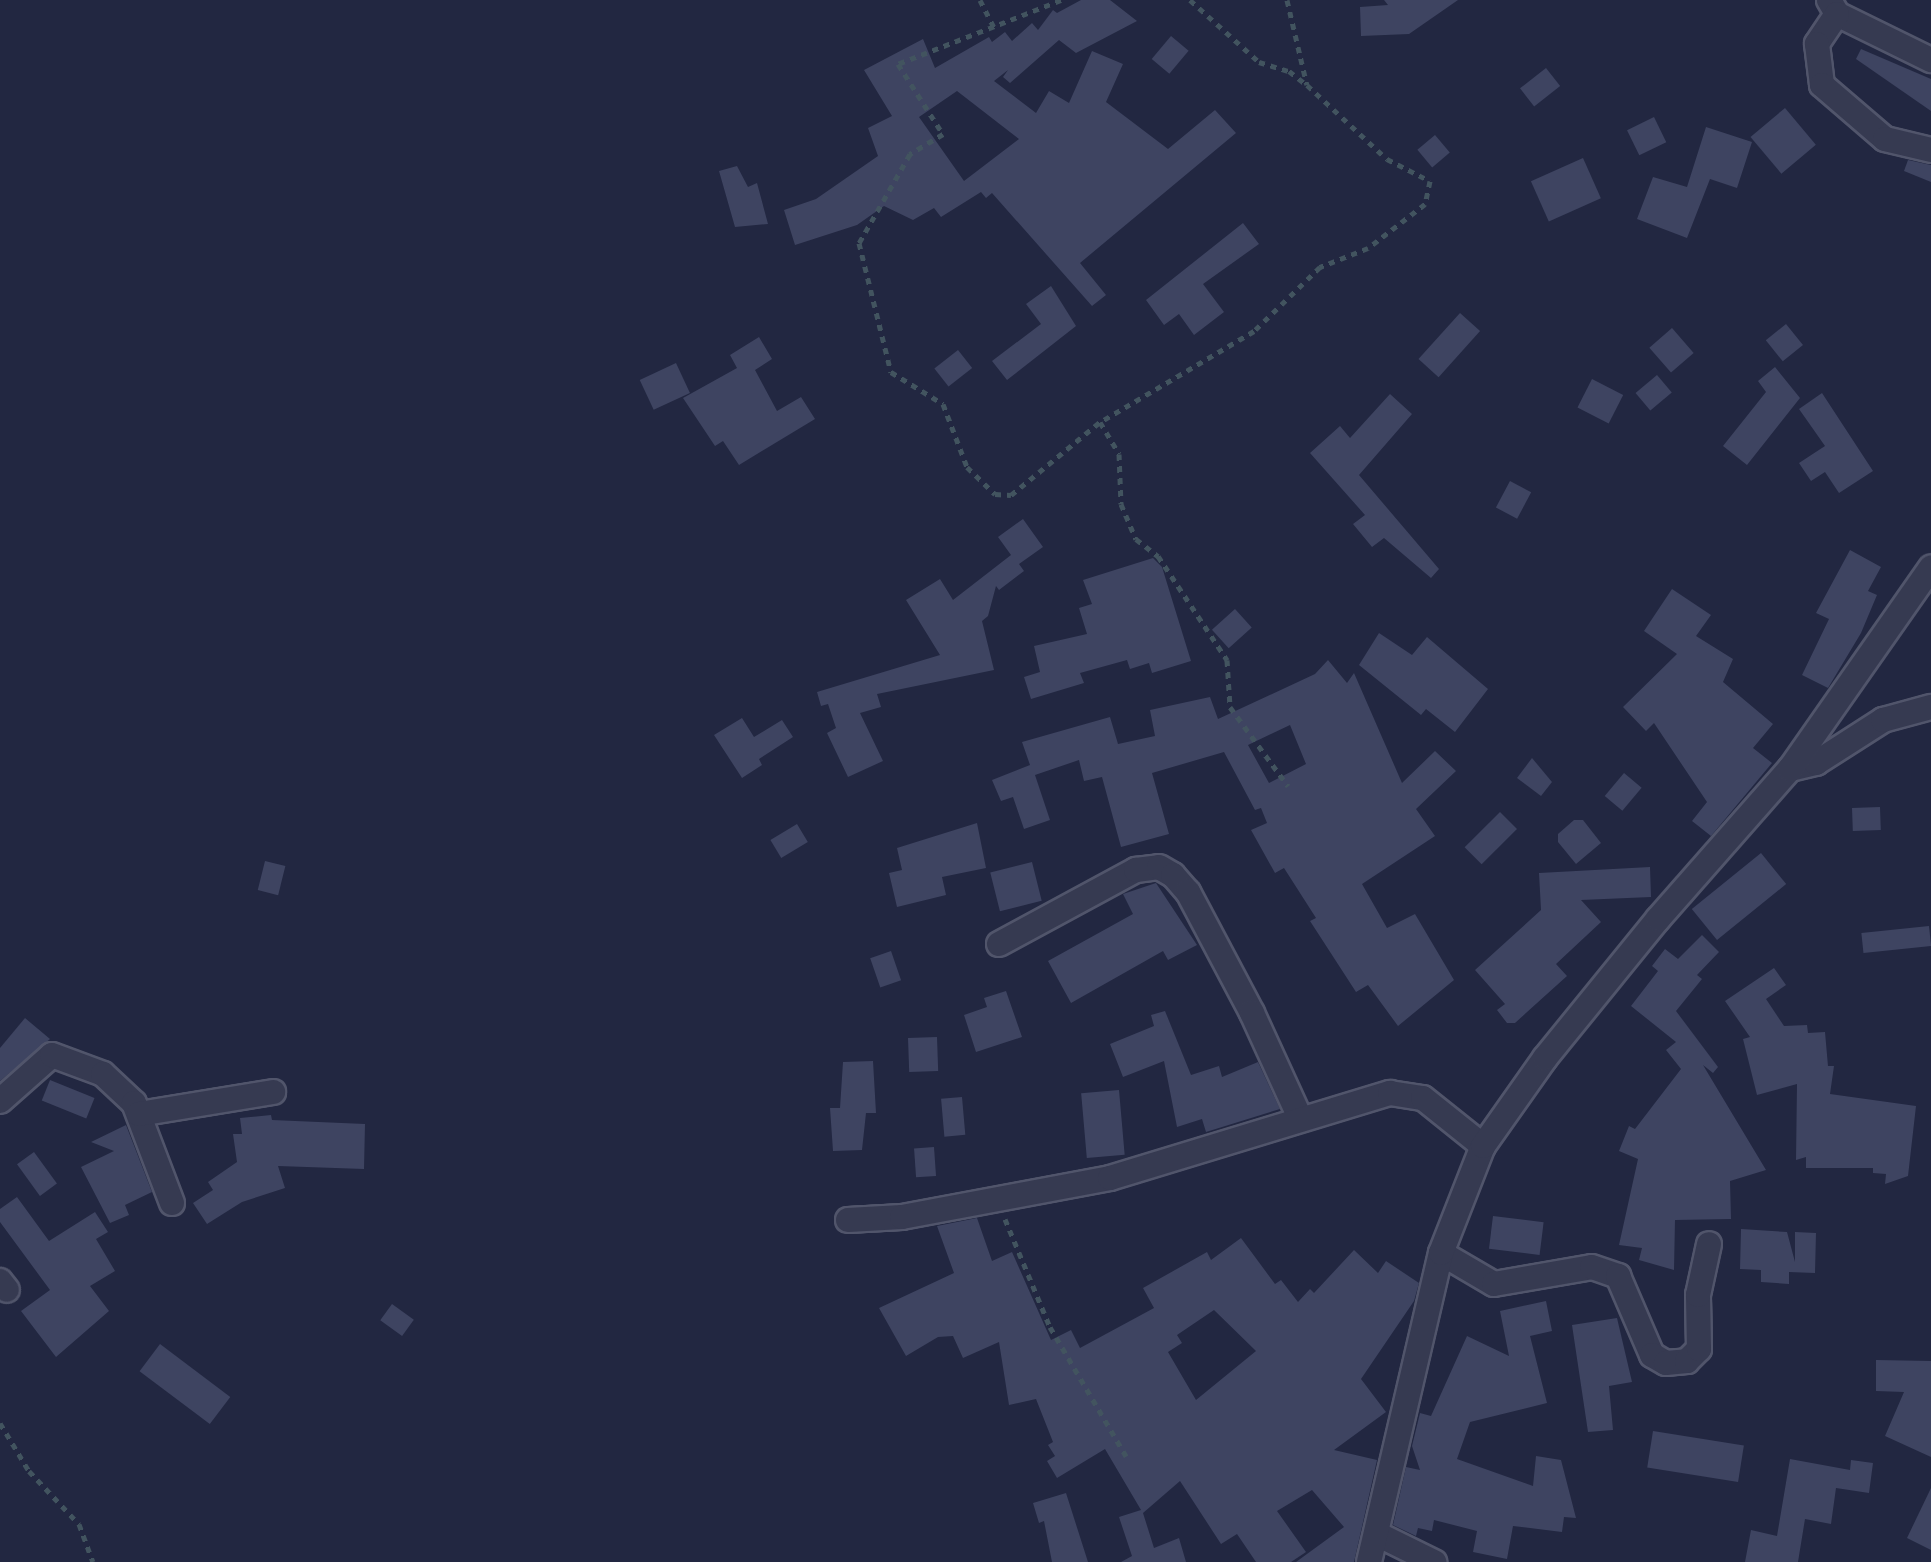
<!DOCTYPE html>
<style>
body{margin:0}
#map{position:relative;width:1931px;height:1562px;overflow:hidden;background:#222741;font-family:Lato,sans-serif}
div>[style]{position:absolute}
.building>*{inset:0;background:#3e4461;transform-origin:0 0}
.path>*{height:5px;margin-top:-2.5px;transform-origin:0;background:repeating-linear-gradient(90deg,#42545f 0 6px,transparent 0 12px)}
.roads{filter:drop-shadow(2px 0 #51556b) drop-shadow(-2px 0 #51556b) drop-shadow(0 2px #51556b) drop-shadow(0 -2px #51556b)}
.minor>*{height:24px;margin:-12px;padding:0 12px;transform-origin:12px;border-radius:12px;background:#363a51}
span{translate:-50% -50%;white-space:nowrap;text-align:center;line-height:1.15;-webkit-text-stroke:7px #1b1f36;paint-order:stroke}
</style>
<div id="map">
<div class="building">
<i style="clip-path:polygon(evenodd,1081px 0,1110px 0,1137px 21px,1076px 53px,1059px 40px,1010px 83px,1003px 77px,1008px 70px,994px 81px,1036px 113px,1049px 91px,1069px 103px,1092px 51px,1123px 64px,1106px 102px,1168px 149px,1215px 110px,1236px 133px,1080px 263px,1106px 295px,1092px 306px,992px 193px,986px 198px,981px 192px,941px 217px,934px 208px,913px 220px,884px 206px,857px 225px,795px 245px,784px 210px,816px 199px,878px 156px,868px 128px,892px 116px,864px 70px,923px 39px,935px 68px,989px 37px,992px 42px,1005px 32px,1012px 41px,1032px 23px,1038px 30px,1053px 10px,1057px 13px,1081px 0,957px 91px,1019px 139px,964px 181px,919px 117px,957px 91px)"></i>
<i style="clip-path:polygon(1384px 0,1458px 0,1409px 34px,1361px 36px,1360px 7px,1388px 5px)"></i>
<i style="left:1171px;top:36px;width:23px;height:30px;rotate:40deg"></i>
<i style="clip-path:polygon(1861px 49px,1931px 79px,1931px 111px,1856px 59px)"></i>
<i style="left:1546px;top:68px;width:23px;height:33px;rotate:52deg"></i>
<i style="left:1785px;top:108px;width:48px;height:45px;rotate:50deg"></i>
<i style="left:1654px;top:117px;width:28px;height:30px;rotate:64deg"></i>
<i style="clip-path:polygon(1706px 127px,1752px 142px,1737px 188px,1710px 179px,1687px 238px,1637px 219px,1653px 177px,1687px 187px)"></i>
<i style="left:1435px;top:135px;width:23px;height:23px;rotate:50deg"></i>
<i style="left:1583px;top:158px;width:44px;height:57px;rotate:66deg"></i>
<i style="clip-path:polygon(1908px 160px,1931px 165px,1931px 182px,1904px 171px)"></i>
<i style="clip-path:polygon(737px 166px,748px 187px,757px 183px,768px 224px,735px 227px,719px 171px)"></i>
<i style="clip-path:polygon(1243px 223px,1259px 244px,1203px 284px,1224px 312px,1194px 335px,1179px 314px,1164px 325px,1146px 300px)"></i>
<i style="clip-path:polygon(1051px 286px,1076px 326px,1007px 380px,992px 361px,1041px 324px,1026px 304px)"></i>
<i style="left:1460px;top:313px;width:27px;height:62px;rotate:42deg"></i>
<i style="left:1786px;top:324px;width:27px;height:26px;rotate:51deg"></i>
<i style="left:1672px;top:328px;width:33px;height:30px;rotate:49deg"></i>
<i style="clip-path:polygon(759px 337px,772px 359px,755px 370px,777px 411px,801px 397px,815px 419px,739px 465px,723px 441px,715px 446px,683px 398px,737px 368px,730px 355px)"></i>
<i style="left:958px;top:350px;width:23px;height:30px;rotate:52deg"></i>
<i style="left:676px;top:363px;width:33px;height:40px;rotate:65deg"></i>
<i style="clip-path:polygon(1775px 367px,1800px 398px,1747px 465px,1723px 446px,1766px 392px,1758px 381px)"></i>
<i style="left:1657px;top:375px;width:23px;height:28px;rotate:50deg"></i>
<i style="left:1592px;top:379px;width:35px;height:32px;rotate:27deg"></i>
<i style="clip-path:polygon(1822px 393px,1873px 471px,1839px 493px,1825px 472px,1811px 481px,1799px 463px,1825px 446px,1799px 409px)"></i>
<i style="clip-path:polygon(1390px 394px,1412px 414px,1359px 475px,1439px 569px,1431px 578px,1384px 538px,1372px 547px,1353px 524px,1365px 515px,1310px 453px,1340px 426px,1350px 438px)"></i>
<i style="left:1510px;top:481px;width:24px;height:30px;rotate:28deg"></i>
<i style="clip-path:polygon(1023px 519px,1043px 547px,1019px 564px,1024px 571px,999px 590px,996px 586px,988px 616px,982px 621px,994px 670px,877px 694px,881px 707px,860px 713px,883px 761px,848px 777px,827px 733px,836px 728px,828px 704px,821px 706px,817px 692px,940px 655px,906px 600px,940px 579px,953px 600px,1011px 555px,998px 537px)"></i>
<i style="clip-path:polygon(1850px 550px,1881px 567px,1868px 591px,1877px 595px,1861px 633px,1828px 688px,1802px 675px,1829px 619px,1816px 613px)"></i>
<i style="clip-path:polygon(1153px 558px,1162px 567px,1191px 661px,1152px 673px,1149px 663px,1130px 669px,1127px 660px,1080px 673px,1084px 683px,1031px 699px,1024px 677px,1040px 672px,1034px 646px,1087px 634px,1079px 608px,1092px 604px,1083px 580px)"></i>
<i style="clip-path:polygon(1672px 589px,1711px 615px,1696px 636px,1733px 659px,1723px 682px,1773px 724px,1753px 748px,1772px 763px,1711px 836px,1692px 821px,1707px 802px,1654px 723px,1646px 731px,1623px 707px,1677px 654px,1644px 631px)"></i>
<i style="left:1235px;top:609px;width:25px;height:31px;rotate:48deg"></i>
<i style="clip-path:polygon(1379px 633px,1412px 655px,1427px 637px,1488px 689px,1455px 732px,1426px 709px,1421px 715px,1359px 665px)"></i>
<i style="clip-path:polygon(evenodd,1328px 660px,1347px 683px,1354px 673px,1402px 783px,1435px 751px,1456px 771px,1416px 809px,1435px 836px,1362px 884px,1387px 928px,1415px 914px,1454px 980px,1398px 1026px,1368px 985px,1356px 992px,1310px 921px,1316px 918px,1284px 868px,1275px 873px,1251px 830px,1267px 823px,1261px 808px,1255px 810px,1224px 752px,1152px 773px,1169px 834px,1121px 847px,1102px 777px,1084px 781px,1079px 760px,1035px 775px,1050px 820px,1024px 829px,1013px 797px,1001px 801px,992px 780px,1030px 765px,1022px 742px,1110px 717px,1118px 744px,1155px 736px,1150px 710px,1210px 697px,1218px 719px,1315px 674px,1328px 660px,1290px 725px,1306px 764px,1269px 783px,1248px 745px,1290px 725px)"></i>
<i style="clip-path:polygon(742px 718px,754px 737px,782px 720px,793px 737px,759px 759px,762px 765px,742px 778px,714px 735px)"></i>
<i style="clip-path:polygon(1532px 758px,1552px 782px,1541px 796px,1517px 778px)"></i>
<i style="left:1624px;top:773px;width:23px;height:30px;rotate:40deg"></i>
<i style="left:1880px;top:807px;width:23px;height:28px;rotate:88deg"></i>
<i style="left:1500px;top:812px;width:24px;height:50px;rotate:45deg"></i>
<i style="clip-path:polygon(1574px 820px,1583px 820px,1601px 843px,1576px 864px,1558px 842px,1558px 834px)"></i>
<i style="clip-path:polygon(977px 823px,986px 868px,942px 877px,946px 895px,897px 907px,889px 873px,902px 870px,897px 848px)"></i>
<i style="left:797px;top:824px;width:21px;height:31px;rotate:59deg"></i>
<i style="left:1761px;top:853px;width:40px;height:89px;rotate:51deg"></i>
<i style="left:265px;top:861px;width:21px;height:30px;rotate:14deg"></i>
<i style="left:1032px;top:862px;width:40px;height:43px;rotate:76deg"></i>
<i style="clip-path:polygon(1650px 867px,1651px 897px,1581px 900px,1601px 922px,1556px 964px,1567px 976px,1515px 1023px,1507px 1023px,1497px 1010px,1505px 1004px,1475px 970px,1541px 910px,1539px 873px)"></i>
<i style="clip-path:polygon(1156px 883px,1197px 945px,1168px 960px,1163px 951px,1071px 1003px,1048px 961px,1133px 914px,1123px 894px)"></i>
<i style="left:1929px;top:926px;width:20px;height:68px;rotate:84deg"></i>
<i style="clip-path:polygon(1702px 935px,1719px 952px,1697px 975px,1702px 979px,1676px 1011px,1718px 1067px,1713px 1073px,1703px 1065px,1766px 1170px,1730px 1181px,1731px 1219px,1675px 1220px,1674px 1270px,1639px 1260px,1642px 1248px,1619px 1245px,1638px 1159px,1619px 1151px,1629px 1126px,1635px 1129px,1681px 1069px,1666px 1050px,1676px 1042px,1631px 1006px,1658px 971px,1652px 966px,1665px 949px,1678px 959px)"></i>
<i style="left:891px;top:951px;width:31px;height:22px;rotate:71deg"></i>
<i style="clip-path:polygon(1774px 968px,1786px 985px,1766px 999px,1784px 1026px,1807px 1025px,1808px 1033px,1825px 1032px,1828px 1066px,1834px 1066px,1830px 1094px,1916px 1106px,1908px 1176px,1885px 1184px,1886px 1174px,1873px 1173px,1873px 1168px,1806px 1168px,1806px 1157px,1796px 1160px,1797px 1084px,1757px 1095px,1743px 1039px,1750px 1037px,1725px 1001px)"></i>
<i style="clip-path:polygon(1006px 991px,1022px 1037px,976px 1052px,964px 1015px,987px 1007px,984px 998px)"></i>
<i style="clip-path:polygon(1165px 1011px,1191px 1075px,1219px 1066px,1222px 1077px,1258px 1062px,1280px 1109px,1206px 1132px,1202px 1119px,1177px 1127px,1164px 1061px,1123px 1077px,1110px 1044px,1154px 1026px,1151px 1015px)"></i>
<i style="clip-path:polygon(25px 1018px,50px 1039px,0 1081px,0 1048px)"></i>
<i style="left:937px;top:1037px;width:34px;height:29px;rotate:88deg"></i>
<i style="clip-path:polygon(873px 1061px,876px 1113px,866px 1113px,862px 1150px,833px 1151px,830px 1108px,840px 1108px,843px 1062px)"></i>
<i style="left:50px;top:1080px;width:48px;height:22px;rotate:22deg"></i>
<i style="left:1119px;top:1090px;width:65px;height:38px;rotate:85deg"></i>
<i style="left:962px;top:1097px;width:38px;height:21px;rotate:85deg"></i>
<i style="clip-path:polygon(271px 1115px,272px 1120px,365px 1124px,364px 1169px,278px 1166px,285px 1188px,242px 1202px,207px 1224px,193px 1203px,213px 1190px,208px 1182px,237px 1162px,233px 1134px,242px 1134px,240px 1118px)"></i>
<i style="clip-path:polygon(126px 1125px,152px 1192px,125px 1205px,129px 1215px,110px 1223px,81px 1167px,114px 1151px,91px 1142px)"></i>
<i style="left:934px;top:1147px;width:29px;height:20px;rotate:86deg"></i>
<i style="left:34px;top:1152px;width:39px;height:21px;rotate:54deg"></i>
<i style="clip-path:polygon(17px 1197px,49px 1241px,95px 1212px,108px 1232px,96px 1239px,115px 1271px,90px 1286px,109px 1311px,56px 1357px,21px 1311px,50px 1290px,0 1222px,0 1209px)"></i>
<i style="left:1493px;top:1216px;width:51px;height:33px;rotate:7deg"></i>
<i style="clip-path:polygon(evenodd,977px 1218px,992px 1261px,1012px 1252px,1051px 1340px,1071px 1330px,1080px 1348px,1154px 1308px,1143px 1288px,1207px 1252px,1211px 1260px,1241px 1238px,1275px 1284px,1281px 1280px,1298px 1302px,1310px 1289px,1314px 1293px,1354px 1250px,1378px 1273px,1386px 1261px,1419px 1283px,1414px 1301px,1361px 1379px,1386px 1412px,1334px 1450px,1377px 1460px,1354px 1562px,1296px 1562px,1344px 1527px,1312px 1490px,1277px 1511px,1306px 1552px,1291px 1562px,1256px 1562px,1237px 1534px,1221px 1544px,1180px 1481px,1143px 1513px,1154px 1548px,1179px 1538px,1186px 1562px,1121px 1562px,1132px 1556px,1119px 1517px,1141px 1510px,1105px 1449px,1057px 1478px,1047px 1461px,1055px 1456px,1048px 1445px,1053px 1442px,1036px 1399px,1009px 1405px,999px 1342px,963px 1358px,953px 1336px,938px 1337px,906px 1356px,879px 1308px,954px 1273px,937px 1226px,977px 1218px,1214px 1310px,1256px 1351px,1196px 1400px,1168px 1352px,1182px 1343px,1177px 1335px,1214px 1310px)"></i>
<i style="clip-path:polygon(1741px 1229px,1787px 1232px,1795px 1262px,1795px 1232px,1816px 1233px,1815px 1273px,1789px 1272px,1789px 1284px,1761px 1282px,1761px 1270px,1740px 1269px)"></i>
<i style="clip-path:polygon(1546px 1301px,1552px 1331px,1530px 1336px,1547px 1403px,1470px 1422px,1457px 1459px,1533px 1486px,1536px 1456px,1561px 1460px,1576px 1518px,1564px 1517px,1562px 1532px,1513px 1526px,1507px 1559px,1473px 1552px,1477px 1531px,1434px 1520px,1432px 1531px,1418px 1528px,1416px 1536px,1393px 1525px,1406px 1467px,1420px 1470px,1412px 1446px,1420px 1413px,1431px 1416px,1467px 1336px,1509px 1356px,1500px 1311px)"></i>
<i style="left:392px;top:1304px;width:27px;height:20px;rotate:36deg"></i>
<i style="clip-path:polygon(1617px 1318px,1632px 1382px,1609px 1386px,1613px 1430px,1588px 1432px,1572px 1325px)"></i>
<i style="left:160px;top:1344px;width:88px;height:34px;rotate:37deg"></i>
<i style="clip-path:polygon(1876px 1360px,1931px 1361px,1931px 1457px,1885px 1436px,1904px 1392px,1876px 1391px)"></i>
<i style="left:1653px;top:1431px;width:92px;height:37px;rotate:9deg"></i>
<i style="clip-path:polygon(1790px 1459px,1850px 1470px,1851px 1460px,1873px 1463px,1869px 1493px,1836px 1488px,1831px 1524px,1805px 1519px,1798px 1562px,1745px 1562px,1751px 1530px,1777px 1536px)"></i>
<i style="clip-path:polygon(1931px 1488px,1931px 1550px,1907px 1538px)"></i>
<i style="clip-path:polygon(1066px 1493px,1088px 1562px,1052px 1562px,1044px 1521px,1039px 1523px,1033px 1503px)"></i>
</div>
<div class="path">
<i style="left:980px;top:0;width:33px;rotate:63deg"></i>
<i style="left:1061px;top:0;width:175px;rotate:158.6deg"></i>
<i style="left:898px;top:64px;width:83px;rotate:57.3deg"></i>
<i style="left:943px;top:134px;width:39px;rotate:149deg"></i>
<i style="left:910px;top:154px;width:103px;rotate:119.8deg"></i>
<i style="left:859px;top:243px;width:133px;rotate:76.1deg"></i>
<i style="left:891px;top:372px;width:61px;rotate:31.6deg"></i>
<i style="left:943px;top:404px;width:67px;rotate:69.1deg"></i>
<i style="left:967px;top:467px;width:39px;rotate:44deg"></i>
<i style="left:995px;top:494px;width:16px;rotate:4deg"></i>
<i style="left:1011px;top:495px;width:115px;rotate:-39.4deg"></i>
<i style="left:1190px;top:0;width:93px;rotate:41.9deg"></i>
<i style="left:1259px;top:62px;width:31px;rotate:17deg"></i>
<i style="left:1289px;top:71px;width:23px;rotate:38deg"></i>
<i style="left:1287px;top:0;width:87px;rotate:76.8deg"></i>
<i style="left:1307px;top:85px;width:109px;rotate:42.8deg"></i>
<i style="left:1387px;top:159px;width:48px;rotate:27.1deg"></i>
<i style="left:1430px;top:181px;width:24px;rotate:102deg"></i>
<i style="left:1425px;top:204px;width:72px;rotate:142.3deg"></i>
<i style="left:1368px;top:248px;width:52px;rotate:158.4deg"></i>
<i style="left:1320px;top:267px;width:92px;rotate:135.9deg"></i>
<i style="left:1254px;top:331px;width:179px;rotate:149.4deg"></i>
<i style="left:1100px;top:422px;width:37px;rotate:59deg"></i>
<i style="left:1119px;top:454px;width:50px;rotate:87.7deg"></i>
<i style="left:1121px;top:504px;width:38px;rotate:67deg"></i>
<i style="left:1136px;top:539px;width:28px;rotate:38deg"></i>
<i style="left:1158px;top:556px;width:125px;rotate:56.4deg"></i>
<i style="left:1227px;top:660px;width:47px;rotate:86.3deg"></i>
<i style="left:1230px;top:707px;width:98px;rotate:53.7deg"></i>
<i style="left:1005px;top:1219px;width:117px;rotate:67.4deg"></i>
<i style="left:1050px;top:1327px;width:150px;rotate:59.5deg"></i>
<i style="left:0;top:1423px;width:56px;rotate:58.9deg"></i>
<i style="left:29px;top:1471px;width:73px;rotate:46.7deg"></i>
<i style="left:79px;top:1524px;width:40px;rotate:69.8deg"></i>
</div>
<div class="roads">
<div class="minor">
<i style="left:1829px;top:0;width:16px;rotate:60deg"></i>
<i style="left:1837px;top:14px;width:105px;rotate:26.1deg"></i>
<i style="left:1837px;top:14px;width:36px;rotate:124deg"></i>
<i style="left:1817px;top:44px;width:41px;rotate:83deg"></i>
<i style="left:1822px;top:85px;width:83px;rotate:40.6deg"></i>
<i style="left:1885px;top:139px;width:47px;rotate:13.4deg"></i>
<i style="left:1790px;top:769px;width:27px;rotate:-13deg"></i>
<i style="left:1816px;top:763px;width:80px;rotate:-32.7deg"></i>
<i style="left:1883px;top:720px;width:50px;rotate:-15.2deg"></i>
<i style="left:999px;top:944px;width:156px;rotate:-28.4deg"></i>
<i style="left:1136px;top:870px;width:23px;rotate:-7deg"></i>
<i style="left:1159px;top:867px;width:16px;rotate:30deg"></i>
<i style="left:1173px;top:875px;width:23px;rotate:49deg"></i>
<i style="left:1188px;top:892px;width:137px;rotate:62.1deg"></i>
<i style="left:1252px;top:1013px;width:115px;rotate:65.4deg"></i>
<i style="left:0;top:1101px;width:69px;rotate:-41.5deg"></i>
<i style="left:52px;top:1055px;width:54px;rotate:20.4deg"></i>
<i style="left:103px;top:1074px;width:42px;rotate:43.1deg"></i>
<i style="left:134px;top:1103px;width:107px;rotate:69.2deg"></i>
<i style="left:139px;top:1114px;width:136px;rotate:-9.3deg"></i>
<i style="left:848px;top:1220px;width:54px;rotate:-3.2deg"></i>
<i style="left:902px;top:1217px;width:212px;rotate:-10.6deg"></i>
<i style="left:1110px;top:1178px;width:293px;rotate:-16.9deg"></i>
<i style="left:1390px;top:1093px;width:33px;rotate:9deg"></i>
<i style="left:1423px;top:1098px;width:77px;rotate:38.7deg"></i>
<i style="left:1441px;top:1253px;width:61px;rotate:30.3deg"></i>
<i style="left:1494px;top:1284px;width:99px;rotate:-9.8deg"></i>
<i style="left:1592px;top:1267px;width:28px;rotate:19deg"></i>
<i style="left:1618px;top:1276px;width:86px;rotate:66.7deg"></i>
<i style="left:1652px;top:1355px;width:16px;rotate:30deg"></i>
<i style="left:1666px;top:1363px;width:21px;rotate:-5deg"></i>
<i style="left:1687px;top:1361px;width:17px;rotate:-45deg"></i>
<i style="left:1699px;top:1349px;width:54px;rotate:-91.1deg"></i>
<i style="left:1698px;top:1295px;width:52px;rotate:-77.8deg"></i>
<i style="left:0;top:1281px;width:11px;rotate:52deg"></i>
<i style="left:1377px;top:1534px;width:64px;rotate:26.2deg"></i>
<i style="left:1369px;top:1562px;width:317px;rotate:-76.9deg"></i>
<i style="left:1441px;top:1253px;width:115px;rotate:-68.6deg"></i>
<i style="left:1483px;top:1146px;width:108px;rotate:-54.8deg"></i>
<i style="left:1545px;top:1058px;width:179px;rotate:-50.9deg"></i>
<i style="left:1658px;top:919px;width:200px;rotate:-48.7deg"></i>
<i style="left:1790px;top:769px;width:246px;rotate:-55deg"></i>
</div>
</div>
</div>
